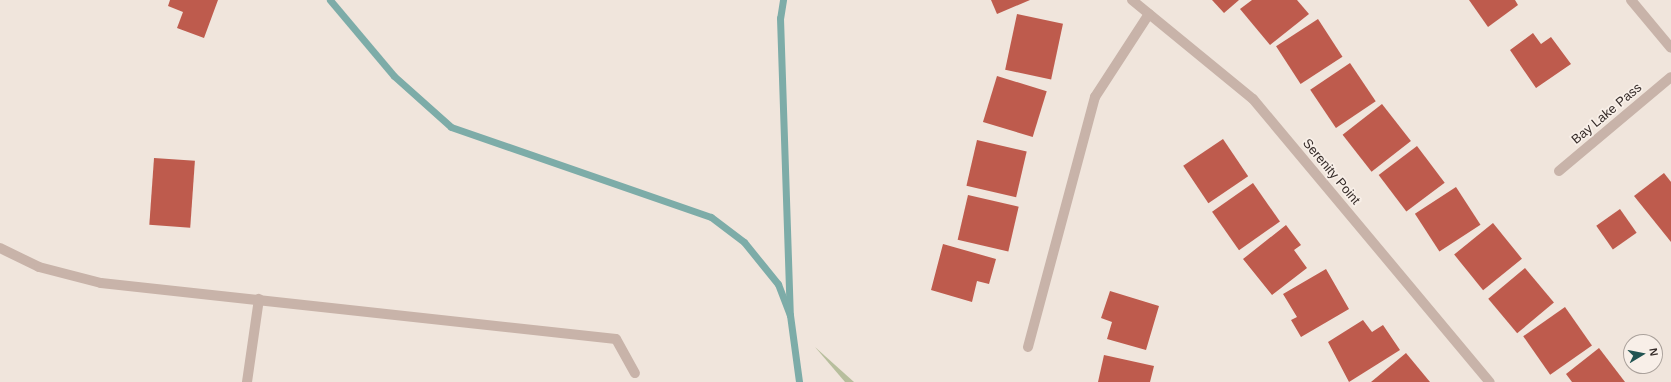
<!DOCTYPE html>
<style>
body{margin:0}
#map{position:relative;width:1671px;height:382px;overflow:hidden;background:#f0e5dc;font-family:Arial,sans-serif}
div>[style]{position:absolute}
.green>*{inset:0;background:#b7be9d}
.stream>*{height:7px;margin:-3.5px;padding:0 3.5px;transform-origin:3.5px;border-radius:3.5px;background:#7daca8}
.building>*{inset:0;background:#be5b4d;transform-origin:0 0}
.minor>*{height:10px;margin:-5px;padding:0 5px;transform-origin:5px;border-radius:5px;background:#c8b3a9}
span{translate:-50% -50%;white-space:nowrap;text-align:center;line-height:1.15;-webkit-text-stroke:3.5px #f8efe8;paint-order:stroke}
.street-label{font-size:13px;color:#352b28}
.north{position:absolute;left:1623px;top:334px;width:40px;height:40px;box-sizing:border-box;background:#f8efe8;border:1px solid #aaa19b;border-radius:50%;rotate:80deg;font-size:11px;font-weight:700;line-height:16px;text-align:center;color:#352b28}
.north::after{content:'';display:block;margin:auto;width:14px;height:18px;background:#215452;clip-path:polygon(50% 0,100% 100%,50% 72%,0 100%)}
</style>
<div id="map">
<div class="green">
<i style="clip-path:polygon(815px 347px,854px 382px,845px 382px)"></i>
</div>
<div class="stream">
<i style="left:330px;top:0;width:99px;rotate:49.9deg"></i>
<i style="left:394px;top:76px;width:76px;rotate:41.8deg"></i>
<i style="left:451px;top:127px;width:275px;rotate:19.1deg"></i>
<i style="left:711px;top:217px;width:41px;rotate:37.1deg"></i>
<i style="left:744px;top:242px;width:54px;rotate:51deg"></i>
<i style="left:778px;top:284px;width:33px;rotate:69deg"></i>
<i style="left:783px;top:0;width:18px;rotate:99deg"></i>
<i style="left:780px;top:18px;width:297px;rotate:88.1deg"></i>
<i style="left:790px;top:315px;width:68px;rotate:82.3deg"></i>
</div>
<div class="building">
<i style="clip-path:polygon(170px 0,218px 0,204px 38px,177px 28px,183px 12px,168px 6px)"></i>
<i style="clip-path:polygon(991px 0,1030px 0,997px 14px)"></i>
<i style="clip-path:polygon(1212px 0,1239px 0,1224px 13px)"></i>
<i style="clip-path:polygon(1252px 0,1297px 0,1309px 14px,1270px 45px,1240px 9px)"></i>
<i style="clip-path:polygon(1469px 0,1515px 0,1518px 5px,1488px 27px)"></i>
<i style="left:1017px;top:14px;width:47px;height:57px;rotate:12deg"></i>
<i style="left:1318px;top:19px;width:45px;height:50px;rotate:57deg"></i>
<i style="clip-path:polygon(1533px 33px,1541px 44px,1551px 37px,1571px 64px,1536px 88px,1510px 50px)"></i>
<i style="left:1350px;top:63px;width:46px;height:48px;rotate:56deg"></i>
<i style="left:997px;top:76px;width:52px;height:48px;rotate:17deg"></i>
<i style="left:1382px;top:104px;width:47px;height:50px;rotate:52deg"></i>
<i style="left:1223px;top:139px;width:45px;height:48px;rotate:56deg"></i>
<i style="left:977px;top:140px;width:51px;height:47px;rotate:13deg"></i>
<i style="left:1417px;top:146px;width:46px;height:48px;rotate:53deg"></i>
<i style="left:154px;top:158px;width:41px;height:67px;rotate:4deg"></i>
<i style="clip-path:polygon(1664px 173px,1671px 182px,1671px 242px,1634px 196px)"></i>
<i style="left:1253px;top:183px;width:47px;height:50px;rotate:55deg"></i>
<i style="left:1456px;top:187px;width:45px;height:49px;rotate:57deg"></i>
<i style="left:968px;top:195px;width:52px;height:46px;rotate:13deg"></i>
<i style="left:1620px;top:209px;width:29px;height:29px;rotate:55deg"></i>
<i style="left:1493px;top:223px;width:46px;height:50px;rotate:51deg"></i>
<i style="clip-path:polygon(1286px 225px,1301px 245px,1294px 250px,1307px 268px,1272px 295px,1243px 259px)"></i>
<i style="clip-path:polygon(943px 244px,996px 259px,989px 284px,977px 281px,972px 302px,931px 290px)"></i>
<i style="left:1525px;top:268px;width:45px;height:48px;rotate:50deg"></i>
<i style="clip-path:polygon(1326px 269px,1349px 309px,1301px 337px,1291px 320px,1297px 317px,1283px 294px)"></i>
<i style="clip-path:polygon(1110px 291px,1159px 306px,1146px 350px,1107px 339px,1112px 322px,1101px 318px)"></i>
<i style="left:1565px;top:307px;width:47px;height:51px;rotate:55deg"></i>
<i style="clip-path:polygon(1363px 320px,1372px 332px,1383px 325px,1400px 350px,1349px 382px,1328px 342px)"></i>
<i style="clip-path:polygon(1599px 348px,1625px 382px,1572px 382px,1566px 374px)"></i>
<i style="clip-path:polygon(1406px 353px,1430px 382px,1371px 382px)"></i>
<i style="clip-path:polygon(1104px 355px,1154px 366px,1150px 382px,1098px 382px)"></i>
</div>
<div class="minor">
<i style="left:1132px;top:0;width:156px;rotate:39.3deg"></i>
<i style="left:1253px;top:99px;width:369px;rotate:50.1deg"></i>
<i style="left:1631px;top:0;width:62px;rotate:50.2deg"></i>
<i style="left:1559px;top:171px;width:146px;rotate:-40deg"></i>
<i style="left:0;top:248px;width:43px;rotate:26deg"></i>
<i style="left:39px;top:267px;width:64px;rotate:14.5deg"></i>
<i style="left:101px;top:283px;width:518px;rotate:6.21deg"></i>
<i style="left:616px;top:339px;width:39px;rotate:61deg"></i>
<i style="left:1028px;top:347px;width:259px;rotate:-75deg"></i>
<i style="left:1095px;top:97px;width:99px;rotate:-57deg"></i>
<i style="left:247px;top:382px;width:84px;rotate:-81.8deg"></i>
</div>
<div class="street-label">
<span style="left:1607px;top:114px;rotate:-40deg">Bay Lake Pass</span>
<span style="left:1331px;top:172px;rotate:50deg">Serenity Point</span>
</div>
<div class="north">N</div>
</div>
